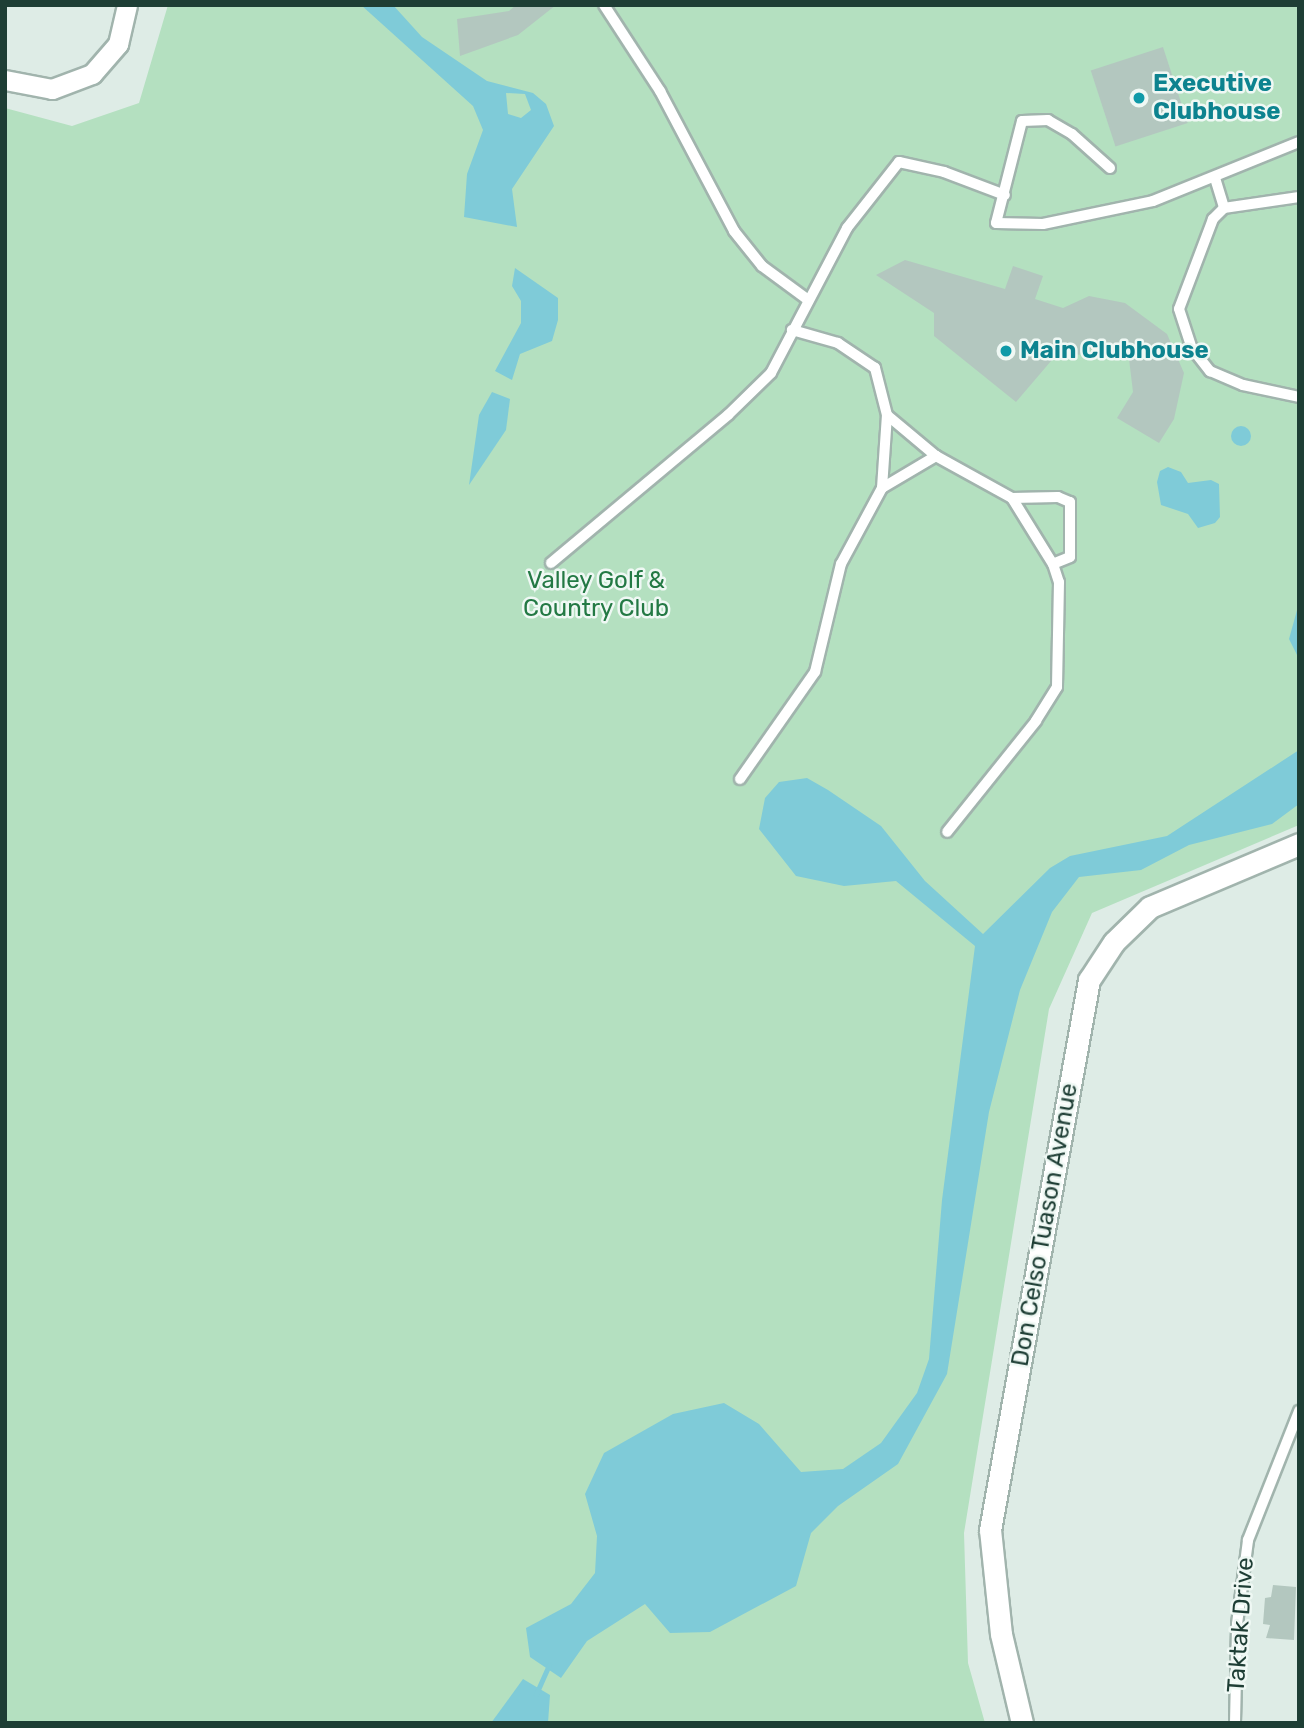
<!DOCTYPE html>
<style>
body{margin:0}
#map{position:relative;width:1304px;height:1728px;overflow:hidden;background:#deece6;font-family:Rubik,sans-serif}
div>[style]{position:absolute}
.green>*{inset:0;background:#b4e0c0}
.water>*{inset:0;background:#7fcbd8}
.round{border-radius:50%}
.stream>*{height:5px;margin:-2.5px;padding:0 2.5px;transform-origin:2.5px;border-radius:2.5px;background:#7fcbd8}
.building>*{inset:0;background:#b3c7bf;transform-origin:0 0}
.roads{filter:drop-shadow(2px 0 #a1b4ad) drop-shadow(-2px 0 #a1b4ad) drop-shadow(0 2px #a1b4ad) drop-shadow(0 -2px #a1b4ad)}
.lane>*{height:10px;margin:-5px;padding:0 5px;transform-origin:5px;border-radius:5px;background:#fff}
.street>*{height:19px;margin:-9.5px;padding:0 9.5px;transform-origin:9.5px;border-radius:9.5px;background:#fff}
.secondary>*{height:21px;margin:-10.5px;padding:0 10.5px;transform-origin:10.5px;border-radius:10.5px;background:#fff}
.dots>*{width:19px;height:19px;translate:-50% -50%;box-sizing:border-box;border:4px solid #eff8f4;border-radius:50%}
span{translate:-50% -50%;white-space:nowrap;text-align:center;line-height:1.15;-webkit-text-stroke:5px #eff8f4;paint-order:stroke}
.culture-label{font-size:24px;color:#0d838f;font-weight:700}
.left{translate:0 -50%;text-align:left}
.park-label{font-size:24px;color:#237944}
.street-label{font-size:24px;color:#1e3e35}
.frame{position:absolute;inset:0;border:7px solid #1e3e35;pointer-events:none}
</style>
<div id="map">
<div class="green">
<i style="clip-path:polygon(168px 5px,1299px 5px,1299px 825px,1092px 913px,1049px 1009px,964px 1533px,968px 1663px,985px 1723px,5px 1723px,5px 108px,72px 126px,139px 103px)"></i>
</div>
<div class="water">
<i style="clip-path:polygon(evenodd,361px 5px,393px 5px,422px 37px,487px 81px,533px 93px,546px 104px,554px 126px,512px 189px,517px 227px,464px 217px,467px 174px,483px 130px,473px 106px,361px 5px,506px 93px,525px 94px,531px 110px,521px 118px,508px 114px,506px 93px)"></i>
<i style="clip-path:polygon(515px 268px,558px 298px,558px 320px,552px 341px,520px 354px,512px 380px,495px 371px,521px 323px,521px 301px,512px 286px)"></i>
<i style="clip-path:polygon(492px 392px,510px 399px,506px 430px,469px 485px,479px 415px)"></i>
<i class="round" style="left:1231px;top:426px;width:20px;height:20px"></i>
<i style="clip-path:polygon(1168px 467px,1181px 472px,1188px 483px,1211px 480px,1219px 484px,1220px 517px,1215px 523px,1198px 528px,1188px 514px,1161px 505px,1157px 482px,1160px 471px)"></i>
<i style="clip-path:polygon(1299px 603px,1299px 659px,1289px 639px)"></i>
<i style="clip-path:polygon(1299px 750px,1299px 804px,1272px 824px,1189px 845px,1141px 870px,1079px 877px,1052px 912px,1020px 990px,989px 1112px,947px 1374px,898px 1464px,838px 1506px,811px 1533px,796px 1586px,710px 1632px,670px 1633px,645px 1604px,587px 1641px,561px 1678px,530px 1657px,526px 1628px,571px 1604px,595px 1573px,597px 1536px,585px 1494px,604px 1453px,673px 1414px,724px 1403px,759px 1424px,801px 1472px,843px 1469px,881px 1443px,917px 1393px,929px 1359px,942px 1200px,975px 946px,896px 881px,844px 886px,796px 876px,759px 829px,765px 798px,779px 782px,807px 778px,828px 790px,881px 826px,925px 881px,983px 934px,1050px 868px,1070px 856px,1167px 836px)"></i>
<i style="clip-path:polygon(523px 1679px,550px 1695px,548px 1723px,491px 1723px)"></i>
</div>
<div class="stream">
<i style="left:536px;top:1694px;width:32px;rotate:-66deg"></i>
</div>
<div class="building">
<i style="clip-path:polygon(516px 5px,556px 5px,518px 35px,460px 56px,457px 19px,509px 11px)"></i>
<i style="left:1163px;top:47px;width:80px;height:76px;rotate:72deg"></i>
<i style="clip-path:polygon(905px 260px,1005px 289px,1013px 266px,1043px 276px,1035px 299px,1063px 308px,1089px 296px,1125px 303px,1167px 334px,1184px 373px,1174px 419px,1159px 443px,1117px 418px,1133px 392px,1129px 359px,1101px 344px,1079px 355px,1063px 347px,1016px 402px,934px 336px,934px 313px,876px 275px)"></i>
<i style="clip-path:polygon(1273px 1585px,1296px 1587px,1294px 1640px,1266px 1638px,1270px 1625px,1263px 1624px,1265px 1598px,1271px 1597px)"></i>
</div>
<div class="roads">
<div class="lane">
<i style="left:604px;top:5px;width:103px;rotate:56.9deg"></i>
<i style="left:660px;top:91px;width:158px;rotate:62.1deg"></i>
<i style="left:734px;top:231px;width:45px;rotate:51.3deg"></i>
<i style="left:762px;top:266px;width:56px;rotate:36.3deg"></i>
<i style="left:1110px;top:168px;width:51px;rotate:-138.2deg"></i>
<i style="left:1072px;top:134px;width:28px;rotate:-150deg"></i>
<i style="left:1048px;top:120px;width:26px;rotate:178deg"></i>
<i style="left:1022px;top:121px;width:105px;rotate:104.3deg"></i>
<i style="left:996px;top:223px;width:47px;rotate:1.2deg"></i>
<i style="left:1043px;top:224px;width:112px;rotate:-11.8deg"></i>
<i style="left:1153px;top:201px;width:157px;rotate:-22deg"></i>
<i style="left:1215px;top:178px;width:31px;rotate:73deg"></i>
<i style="left:1299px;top:197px;width:76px;rotate:171.7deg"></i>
<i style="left:1224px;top:208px;width:16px;rotate:135deg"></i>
<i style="left:1213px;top:219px;width:96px;rotate:110.7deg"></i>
<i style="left:1179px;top:309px;width:40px;rotate:72deg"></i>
<i style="left:1191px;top:347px;width:31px;rotate:52deg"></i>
<i style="left:1210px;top:371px;width:36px;rotate:23deg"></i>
<i style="left:1243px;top:385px;width:57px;rotate:12.1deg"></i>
<i style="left:887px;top:415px;width:64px;rotate:39.9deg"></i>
<i style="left:936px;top:456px;width:87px;rotate:28.9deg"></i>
<i style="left:1012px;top:498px;width:78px;rotate:58.2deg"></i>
<i style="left:1053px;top:564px;width:19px;rotate:72deg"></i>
<i style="left:1059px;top:582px;width:105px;rotate:91.1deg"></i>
<i style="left:1057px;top:687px;width:40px;rotate:122deg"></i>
<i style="left:1036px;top:721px;width:142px;rotate:128.7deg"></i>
<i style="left:882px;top:488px;width:63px;rotate:-30.7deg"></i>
<i style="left:1012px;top:498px;width:46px;rotate:-1.2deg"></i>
<i style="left:1058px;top:497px;width:13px;rotate:23deg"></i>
<i style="left:1070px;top:502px;width:55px;rotate:90deg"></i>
<i style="left:1070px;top:557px;width:18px;rotate:158deg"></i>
<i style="left:551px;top:563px;width:231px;rotate:-39.9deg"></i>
<i style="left:728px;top:415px;width:60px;rotate:-44.3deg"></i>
<i style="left:771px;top:373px;width:164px;rotate:-62.3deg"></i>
<i style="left:847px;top:228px;width:84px;rotate:-51.8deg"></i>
<i style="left:899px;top:162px;width:46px;rotate:12.5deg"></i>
<i style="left:944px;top:172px;width:65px;rotate:20.7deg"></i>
<i style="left:740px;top:779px;width:131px;rotate:-55deg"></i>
<i style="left:815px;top:672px;width:111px;rotate:-76.5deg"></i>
<i style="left:841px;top:564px;width:86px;rotate:-61.7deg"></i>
<i style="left:882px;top:488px;width:73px;rotate:-86.1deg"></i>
<i style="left:887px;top:415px;width:49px;rotate:-104.3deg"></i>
<i style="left:875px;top:368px;width:45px;rotate:-146deg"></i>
<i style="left:838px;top:343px;width:48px;rotate:-164.2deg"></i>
<i style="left:1235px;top:1723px;width:99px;rotate:-88.8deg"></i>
<i style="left:1237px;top:1624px;width:85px;rotate:-82.5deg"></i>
<i style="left:1248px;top:1540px;width:139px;rotate:-68.4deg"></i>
</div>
<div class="street">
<i style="left:5px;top:80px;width:48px;rotate:10.8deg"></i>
<i style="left:52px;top:89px;width:43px;rotate:-20.6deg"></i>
<i style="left:92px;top:74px;width:40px;rotate:-49deg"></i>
<i style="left:118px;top:44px;width:40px;rotate:-77deg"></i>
</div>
<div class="secondary">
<i style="left:1022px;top:1723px;width:91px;rotate:-103.3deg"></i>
<i style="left:1001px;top:1634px;width:105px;rotate:-96deg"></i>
<i style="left:990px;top:1530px;width:559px;rotate:-79.8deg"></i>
<i style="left:1089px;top:980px;width:45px;rotate:-56.7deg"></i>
<i style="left:1114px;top:942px;width:50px;rotate:-44.2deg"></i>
<i style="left:1150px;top:907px;width:162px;rotate:-22.9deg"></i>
</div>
</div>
<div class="dots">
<i style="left:1139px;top:98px;background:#0f9aa8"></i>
<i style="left:1006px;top:351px;background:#0f9aa8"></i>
</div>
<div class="culture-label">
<span class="left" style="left:1153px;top:98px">Executive<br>Clubhouse</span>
<span class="left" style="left:1020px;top:351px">Main Clubhouse</span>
</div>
<div class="park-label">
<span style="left:596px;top:595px">Valley Golf &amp;<br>Country Club</span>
</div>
<div class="street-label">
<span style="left:1045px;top:1225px;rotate:-80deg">Don Celso Tuason Avenue</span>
<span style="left:1241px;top:1625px;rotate:-86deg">Taktak Drive</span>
</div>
<div class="frame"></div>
</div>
